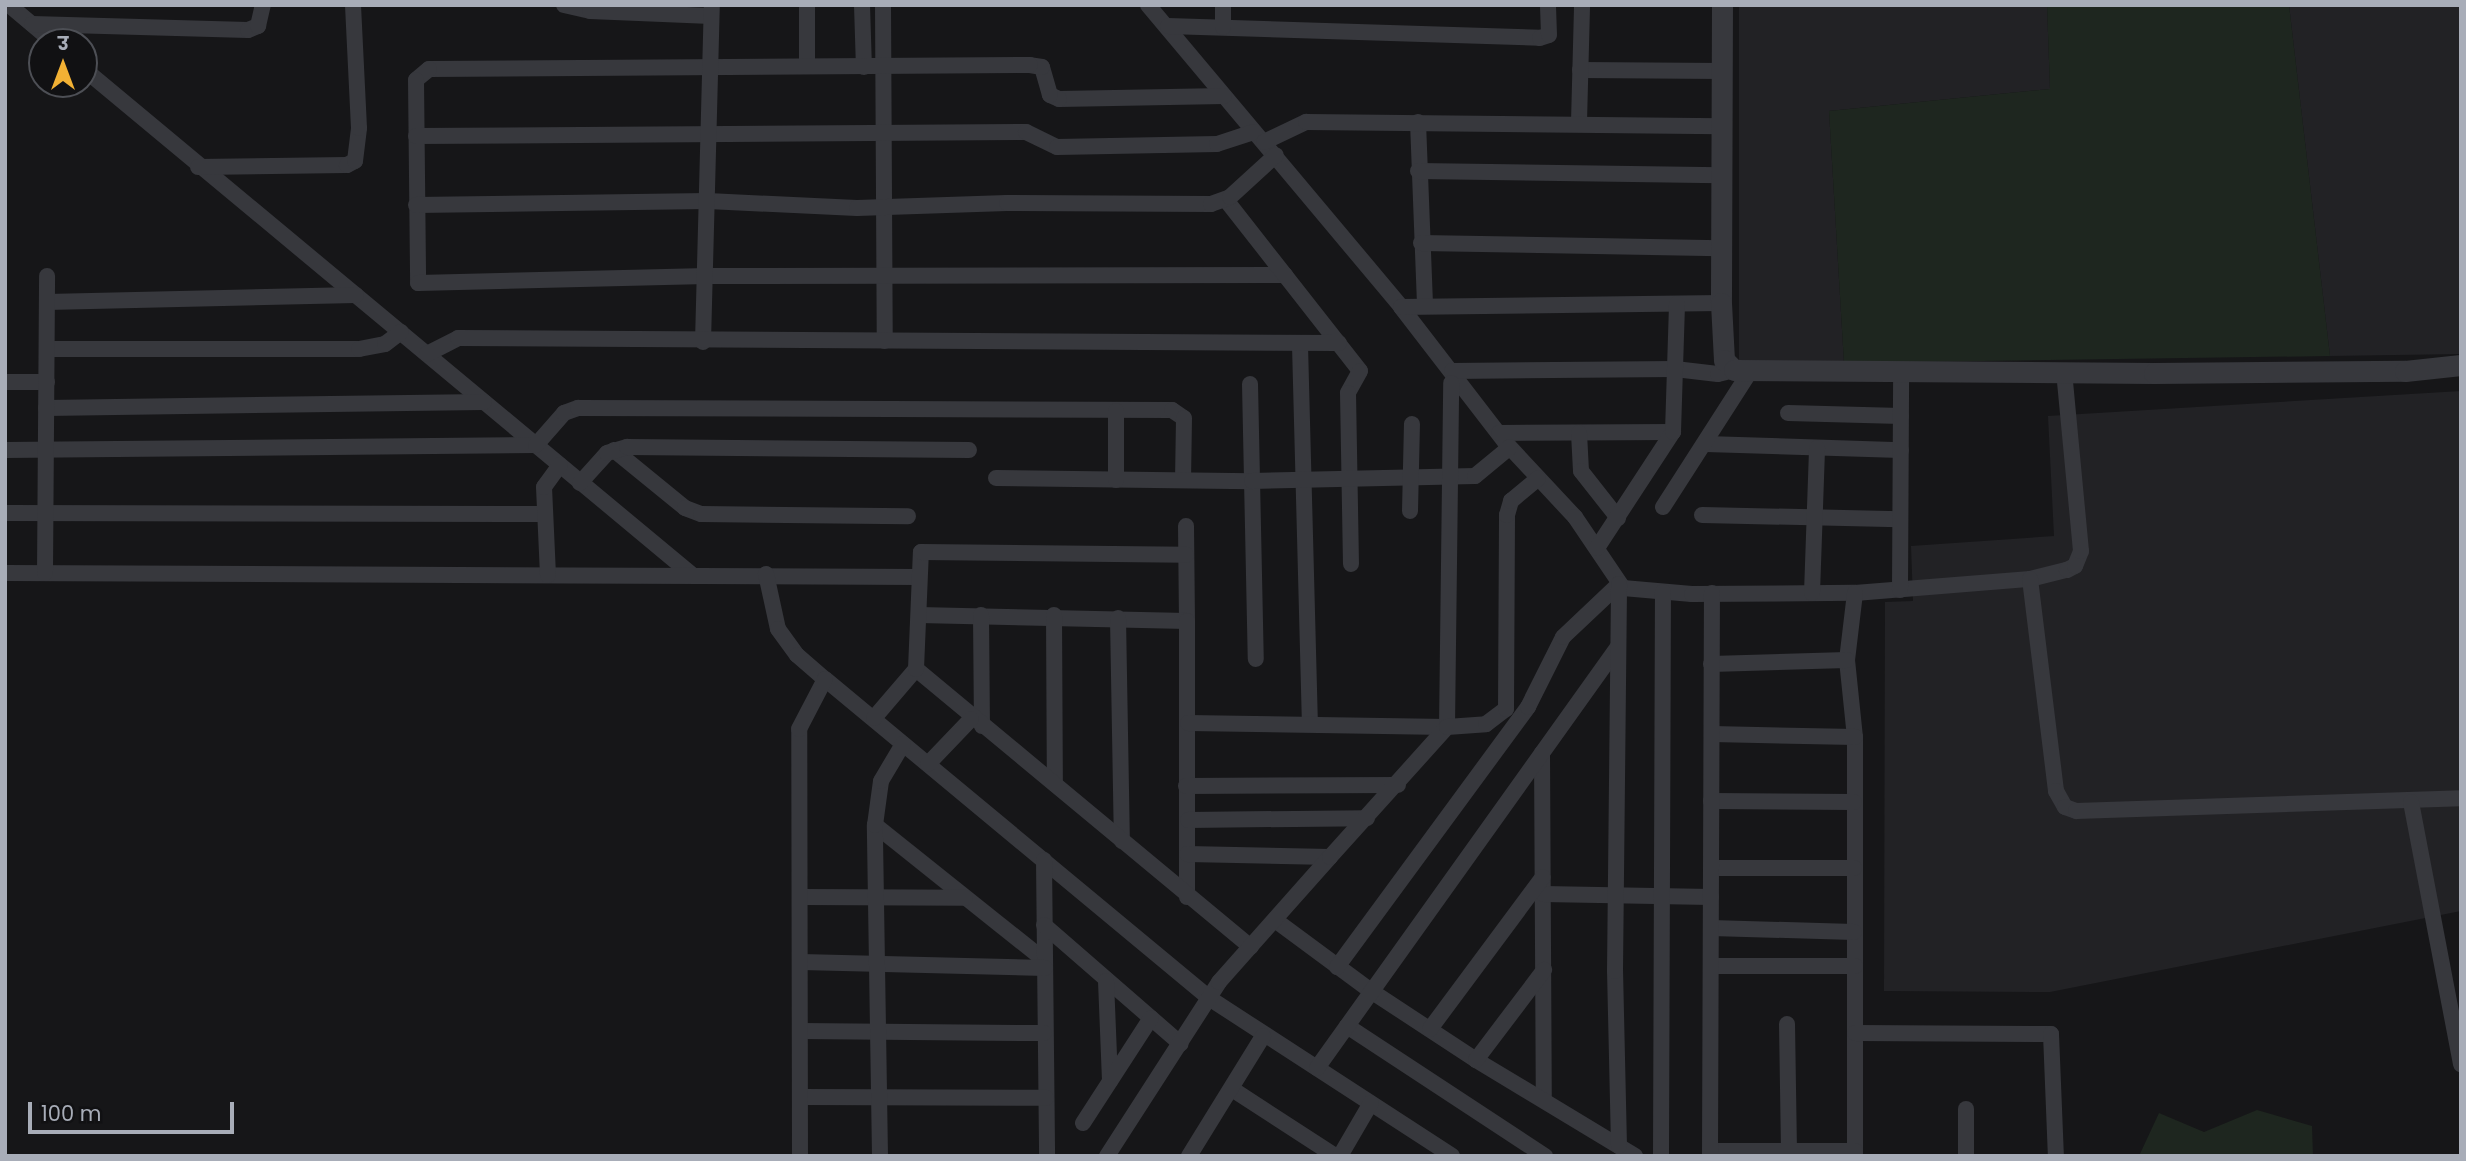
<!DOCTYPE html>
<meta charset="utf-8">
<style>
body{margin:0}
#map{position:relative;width:2466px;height:1161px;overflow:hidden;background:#161618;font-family:Poppins,"Noto Sans Devanagari",sans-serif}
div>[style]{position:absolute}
.built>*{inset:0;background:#222225}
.green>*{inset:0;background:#1e261f}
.minor>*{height:16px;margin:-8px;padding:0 8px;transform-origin:8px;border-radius:8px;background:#37383d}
.tertiary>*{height:21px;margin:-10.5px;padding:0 10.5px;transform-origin:10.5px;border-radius:10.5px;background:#37383d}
span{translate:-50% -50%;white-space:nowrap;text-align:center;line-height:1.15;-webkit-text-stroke:6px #111113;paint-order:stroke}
.frame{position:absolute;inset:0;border:7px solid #a8adb8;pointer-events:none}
.north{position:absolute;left:28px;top:28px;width:70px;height:70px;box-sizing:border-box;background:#111113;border:2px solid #4d4f55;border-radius:50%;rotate:0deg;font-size:19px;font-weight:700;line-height:28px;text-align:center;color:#a8adb8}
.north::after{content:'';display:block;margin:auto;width:24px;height:32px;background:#f2b134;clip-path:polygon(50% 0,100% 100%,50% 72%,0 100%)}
.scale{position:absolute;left:28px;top:1102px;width:206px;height:32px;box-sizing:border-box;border:4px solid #a8adb8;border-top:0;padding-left:9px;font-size:21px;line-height:24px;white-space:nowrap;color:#a8adb8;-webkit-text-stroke:5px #111113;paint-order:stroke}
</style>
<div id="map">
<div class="built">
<i style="clip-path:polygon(1739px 5px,2047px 5px,2050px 89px,1829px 111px,1844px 363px,1739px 364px)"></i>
<i style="clip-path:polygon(2289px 5px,2459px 5px,2461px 354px,2330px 356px)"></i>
<i style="clip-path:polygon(2461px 391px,2461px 911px,2050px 992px,1884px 991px,1885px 602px,1913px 601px,1911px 546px,2054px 536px,2048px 416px)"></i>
</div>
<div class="green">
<i style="clip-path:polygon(2047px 5px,2289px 5px,2330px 356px,1844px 363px,1829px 111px,2050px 89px)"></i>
<i style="clip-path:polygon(2257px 1110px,2312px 1126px,2313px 1156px,2139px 1156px,2159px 1113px,2204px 1132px)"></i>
</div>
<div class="minor">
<i style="left:9px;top:5px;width:57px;rotate:40.1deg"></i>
<i style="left:564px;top:5px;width:27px;rotate:13deg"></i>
<i style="left:590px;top:11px;width:121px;rotate:2.4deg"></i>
<i style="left:807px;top:5px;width:61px;rotate:90deg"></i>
<i style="left:862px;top:5px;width:62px;rotate:88.2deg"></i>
<i style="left:883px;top:5px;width:336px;rotate:89.7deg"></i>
<i style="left:1148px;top:5px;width:394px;rotate:50deg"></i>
<i style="left:1401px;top:307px;width:170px;rotate:52.4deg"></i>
<i style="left:1505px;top:442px;width:103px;rotate:47deg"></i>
<i style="left:1575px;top:517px;width:86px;rotate:55.9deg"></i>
<i style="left:1623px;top:588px;width:69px;rotate:5deg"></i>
<i style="left:1692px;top:594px;width:163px;rotate:-0.4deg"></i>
<i style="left:1855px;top:593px;width:176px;rotate:-4.6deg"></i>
<i style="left:2030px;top:579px;width:38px;rotate:-14deg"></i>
<i style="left:2067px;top:570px;width:9px;rotate:-27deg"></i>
<i style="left:2075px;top:566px;width:16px;rotate:-68deg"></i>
<i style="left:2081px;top:551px;width:180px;rotate:-95.4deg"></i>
<i style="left:32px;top:24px;width:216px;rotate:1.6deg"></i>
<i style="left:248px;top:30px;width:11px;rotate:-22deg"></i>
<i style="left:258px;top:26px;width:22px;rotate:-77deg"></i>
<i style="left:1168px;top:26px;width:372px;rotate:1.8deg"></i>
<i style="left:1540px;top:38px;width:9px;rotate:-18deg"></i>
<i style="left:1549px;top:35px;width:30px;rotate:-92deg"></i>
<i style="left:1223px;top:27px;width:22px;rotate:-90deg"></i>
<i style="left:84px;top:69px;width:790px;rotate:39.76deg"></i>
<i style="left:1580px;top:70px;width:142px;rotate:0.4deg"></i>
<i style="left:1224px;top:96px;width:165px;rotate:179deg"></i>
<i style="left:1059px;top:99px;width:10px;rotate:-156deg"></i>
<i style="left:1050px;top:95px;width:29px;rotate:-106deg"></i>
<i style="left:1042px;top:67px;width:12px;rotate:-171deg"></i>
<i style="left:1030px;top:65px;width:601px;rotate:179.62deg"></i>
<i style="left:429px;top:69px;width:17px;rotate:140deg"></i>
<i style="left:416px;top:80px;width:203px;rotate:89.4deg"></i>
<i style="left:418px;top:283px;width:289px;rotate:-1.4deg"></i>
<i style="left:707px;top:276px;width:578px;rotate:-0.1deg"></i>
<i style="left:1418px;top:122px;width:183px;rotate:87.8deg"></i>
<i style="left:1579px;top:122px;width:117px;rotate:-88.5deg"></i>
<i style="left:416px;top:136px;width:610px;rotate:-0.38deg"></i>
<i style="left:1026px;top:132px;width:34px;rotate:26deg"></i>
<i style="left:1057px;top:147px;width:160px;rotate:-1.1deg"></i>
<i style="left:1217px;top:144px;width:39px;rotate:-18deg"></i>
<i style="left:1264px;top:142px;width:47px;rotate:-25.5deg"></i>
<i style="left:1306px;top:122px;width:416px;rotate:0.6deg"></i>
<i style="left:198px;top:167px;width:149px;rotate:-0.8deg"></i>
<i style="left:347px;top:165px;width:9px;rotate:-27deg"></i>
<i style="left:355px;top:161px;width:33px;rotate:-83deg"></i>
<i style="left:359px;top:128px;width:123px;rotate:-92.8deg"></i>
<i style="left:1418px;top:171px;width:303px;rotate:0.8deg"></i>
<i style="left:1226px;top:200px;width:217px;rotate:51.9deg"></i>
<i style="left:1360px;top:371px;width:25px;rotate:119deg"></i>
<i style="left:1348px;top:393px;width:171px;rotate:89deg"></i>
<i style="left:416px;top:205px;width:292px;rotate:-0.8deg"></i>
<i style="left:708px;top:201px;width:149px;rotate:2.7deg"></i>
<i style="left:857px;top:208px;width:150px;rotate:-1.9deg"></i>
<i style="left:1007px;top:203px;width:204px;rotate:0.3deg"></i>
<i style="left:1211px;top:204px;width:20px;rotate:-20deg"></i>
<i style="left:1230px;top:197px;width:62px;rotate:-42.4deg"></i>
<i style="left:1421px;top:243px;width:300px;rotate:1deg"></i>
<i style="left:47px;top:302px;width:309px;rotate:-1.3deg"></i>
<i style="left:1401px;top:307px;width:320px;rotate:-0.7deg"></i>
<i style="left:703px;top:342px;width:337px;rotate:-88.5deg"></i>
<i style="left:1300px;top:345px;width:379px;rotate:88.5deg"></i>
<i style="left:47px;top:349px;width:312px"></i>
<i style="left:359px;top:349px;width:26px;rotate:-11deg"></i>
<i style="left:385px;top:344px;width:20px;rotate:-37deg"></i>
<i style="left:427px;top:354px;width:35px;rotate:-27deg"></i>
<i style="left:458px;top:338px;width:881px;rotate:0.33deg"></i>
<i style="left:1452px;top:371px;width:223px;rotate:-0.5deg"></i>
<i style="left:1675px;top:369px;width:43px;rotate:6.6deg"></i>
<i style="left:1718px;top:374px;width:16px;rotate:-14deg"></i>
<i style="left:5px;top:382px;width:42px"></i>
<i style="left:1250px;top:384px;width:275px;rotate:88.8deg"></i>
<i style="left:46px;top:408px;width:438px;rotate:-0.8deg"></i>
<i style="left:1788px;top:413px;width:113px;rotate:1.5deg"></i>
<i style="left:1499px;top:433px;width:174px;rotate:-0.3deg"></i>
<i style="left:1579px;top:433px;width:38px;rotate:87deg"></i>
<i style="left:1581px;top:471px;width:60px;rotate:51.8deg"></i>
<i style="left:1706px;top:444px;width:195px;rotate:1.8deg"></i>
<i style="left:5px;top:450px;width:531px;rotate:-0.54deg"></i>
<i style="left:536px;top:445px;width:43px;rotate:-48.8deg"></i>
<i style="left:564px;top:413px;width:15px;rotate:-20deg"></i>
<i style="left:578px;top:408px;width:594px;rotate:0.19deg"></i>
<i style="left:1172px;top:410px;width:14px;rotate:34deg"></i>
<i style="left:1184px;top:418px;width:61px;rotate:90.9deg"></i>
<i style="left:614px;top:450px;width:92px;rotate:39.2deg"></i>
<i style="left:685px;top:508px;width:17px;rotate:21deg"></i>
<i style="left:701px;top:514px;width:207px;rotate:0.6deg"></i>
<i style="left:996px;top:478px;width:256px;rotate:0.7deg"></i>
<i style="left:1252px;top:481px;width:223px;rotate:-1.3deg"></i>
<i style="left:1475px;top:476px;width:45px;rotate:-39.6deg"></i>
<i style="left:1116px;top:480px;width:69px;rotate:-90deg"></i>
<i style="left:580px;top:483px;width:40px;rotate:-48deg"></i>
<i style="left:607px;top:453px;width:21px;rotate:-17deg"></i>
<i style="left:627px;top:447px;width:342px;rotate:0.5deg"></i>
<i style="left:1663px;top:507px;width:163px;rotate:-57.3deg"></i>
<i style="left:1410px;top:511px;width:87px;rotate:-88.7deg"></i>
<i style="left:5px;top:513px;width:539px;rotate:0.11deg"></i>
<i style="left:1702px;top:515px;width:198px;rotate:1.2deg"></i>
<i style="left:1186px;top:526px;width:95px;rotate:89.4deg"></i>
<i style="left:1597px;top:548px;width:139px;rotate:-56.8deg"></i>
<i style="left:1673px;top:432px;width:128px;rotate:-88.2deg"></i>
<i style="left:5px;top:573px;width:913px;rotate:0.25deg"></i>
<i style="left:45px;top:573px;width:297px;rotate:-89.6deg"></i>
<i style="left:766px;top:574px;width:56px;rotate:77.7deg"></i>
<i style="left:778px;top:629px;width:32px;rotate:54deg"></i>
<i style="left:797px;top:655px;width:37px;rotate:41deg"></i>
<i style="left:825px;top:679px;width:499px;rotate:39.7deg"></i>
<i style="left:1209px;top:998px;width:290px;rotate:33deg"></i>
<i style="left:548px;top:575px;width:88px;rotate:-92.6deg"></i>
<i style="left:544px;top:487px;width:27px;rotate:-54deg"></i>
<i style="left:2030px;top:579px;width:214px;rotate:83deg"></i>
<i style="left:2056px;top:791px;width:18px;rotate:61deg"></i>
<i style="left:2065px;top:807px;width:12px;rotate:20deg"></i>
<i style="left:2076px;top:811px;width:385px;rotate:-1.9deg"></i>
<i style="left:1900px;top:590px;width:220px;rotate:-89.7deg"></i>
<i style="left:1812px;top:593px;width:145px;rotate:-88deg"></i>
<i style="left:1855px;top:593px;width:67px;rotate:96.8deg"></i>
<i style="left:1847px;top:660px;width:77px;rotate:84.1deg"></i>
<i style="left:1855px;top:737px;width:419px;rotate:90deg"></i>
<i style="left:919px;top:615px;width:268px;rotate:1.3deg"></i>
<i style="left:1187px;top:621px;width:276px;rotate:90deg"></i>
<i style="left:981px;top:615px;width:111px;rotate:89.5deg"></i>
<i style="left:1054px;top:615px;width:169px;rotate:89.7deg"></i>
<i style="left:1118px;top:618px;width:223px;rotate:89deg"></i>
<i style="left:1711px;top:664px;width:136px;rotate:-1.7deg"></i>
<i style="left:916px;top:669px;width:435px;rotate:39.7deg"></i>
<i style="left:874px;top:718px;width:65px;rotate:-49.4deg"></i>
<i style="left:916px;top:669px;width:117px;rotate:-87.6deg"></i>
<i style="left:921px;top:552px;width:265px;rotate:0.6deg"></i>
<i style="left:1188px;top:723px;width:259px;rotate:0.9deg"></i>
<i style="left:1447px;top:727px;width:344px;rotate:-89.3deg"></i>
<i style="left:1712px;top:734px;width:143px;rotate:1.2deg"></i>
<i style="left:1542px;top:753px;width:346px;rotate:89.7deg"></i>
<i style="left:928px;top:764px;width:62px;rotate:-46.3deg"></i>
<i style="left:1186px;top:786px;width:212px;rotate:-0.3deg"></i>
<i style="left:1711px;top:801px;width:143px;rotate:0.4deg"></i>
<i style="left:2411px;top:802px;width:267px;rotate:79.2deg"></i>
<i style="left:1188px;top:820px;width:179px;rotate:-0.6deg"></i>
<i style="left:875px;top:825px;width:216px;rotate:38.6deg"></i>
<i style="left:1187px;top:854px;width:143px;rotate:1.2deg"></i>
<i style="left:1044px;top:860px;width:296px;rotate:89.4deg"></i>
<i style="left:1711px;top:868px;width:143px"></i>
<i style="left:1543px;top:894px;width:168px;rotate:1deg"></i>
<i style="left:801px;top:897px;width:164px;rotate:0.3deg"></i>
<i style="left:1275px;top:920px;width:119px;rotate:36.5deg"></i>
<i style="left:1371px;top:991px;width:126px;rotate:33.3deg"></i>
<i style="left:1476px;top:1060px;width:186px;rotate:31.1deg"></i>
<i style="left:1044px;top:925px;width:181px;rotate:41deg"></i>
<i style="left:1711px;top:928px;width:143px;rotate:1.6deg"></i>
<i style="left:801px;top:962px;width:244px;rotate:1.4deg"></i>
<i style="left:1712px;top:966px;width:143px"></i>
<i style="left:1337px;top:967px;width:323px;rotate:-53.7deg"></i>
<i style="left:1528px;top:707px;width:78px;rotate:-63.4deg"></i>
<i style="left:1563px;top:637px;width:77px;rotate:-43.4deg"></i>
<i style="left:1106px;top:981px;width:100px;rotate:87.7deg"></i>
<i style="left:1787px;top:1024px;width:126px;rotate:89.1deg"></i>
<i style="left:1347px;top:1026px;width:237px;rotate:33.3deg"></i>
<i style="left:1430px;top:1029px;width:189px;rotate:-53.4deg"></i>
<i style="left:801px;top:1031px;width:243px;rotate:0.5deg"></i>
<i style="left:1855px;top:1033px;width:196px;rotate:0.3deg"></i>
<i style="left:2051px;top:1034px;width:122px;rotate:87.7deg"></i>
<i style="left:1476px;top:1060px;width:113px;rotate:-52.9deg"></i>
<i style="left:1317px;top:1068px;width:516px;rotate:-54.46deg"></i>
<i style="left:1232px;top:1089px;width:123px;rotate:33deg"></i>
<i style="left:801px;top:1097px;width:245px;rotate:0.2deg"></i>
<i style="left:1083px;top:1123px;width:125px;rotate:-57.1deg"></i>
<i style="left:1619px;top:1146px;width:175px;rotate:-91.3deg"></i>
<i style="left:1615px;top:971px;width:387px;rotate:-89.4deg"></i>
<i style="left:1710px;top:1151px;width:145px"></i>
<i style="left:800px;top:1156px;width:427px;rotate:-90.1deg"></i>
<i style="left:799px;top:729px;width:56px;rotate:-62.5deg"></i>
<i style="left:880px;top:1156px;width:331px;rotate:-90.9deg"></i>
<i style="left:875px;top:825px;width:44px;rotate:-82.2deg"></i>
<i style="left:881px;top:781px;width:43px;rotate:-59.3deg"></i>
<i style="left:1107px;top:1156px;width:207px;rotate:-57.2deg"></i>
<i style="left:1219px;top:982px;width:167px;rotate:-48.4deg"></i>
<i style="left:1330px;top:857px;width:175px;rotate:-48deg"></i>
<i style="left:1447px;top:727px;width:39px;rotate:-4deg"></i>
<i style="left:1486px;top:724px;width:25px;rotate:-37deg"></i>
<i style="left:1506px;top:709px;width:194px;rotate:-89.7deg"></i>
<i style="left:1507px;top:515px;width:15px;rotate:-74deg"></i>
<i style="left:1511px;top:501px;width:35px;rotate:-40deg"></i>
<i style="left:1189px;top:1156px;width:141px;rotate:-58.3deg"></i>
<i style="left:1340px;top:1156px;width:61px;rotate:-59.7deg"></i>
<i style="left:1661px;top:1156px;width:564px;rotate:-89.8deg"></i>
<i style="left:1710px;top:1156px;width:563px;rotate:-89.8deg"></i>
<i style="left:1966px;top:1156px;width:47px;rotate:-90deg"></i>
</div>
<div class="tertiary">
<i style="left:1722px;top:5px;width:298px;rotate:90.2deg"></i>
<i style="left:1721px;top:303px;width:57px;rotate:87deg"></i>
<i style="left:1724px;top:360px;width:14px;rotate:45deg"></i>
<i style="left:1734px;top:370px;width:420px;rotate:0.4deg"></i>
<i style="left:2154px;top:373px;width:251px;rotate:-0.5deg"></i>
<i style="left:2405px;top:371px;width:56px;rotate:-6.1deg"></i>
</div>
<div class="frame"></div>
<div class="north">उ</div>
<div class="scale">100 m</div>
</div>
